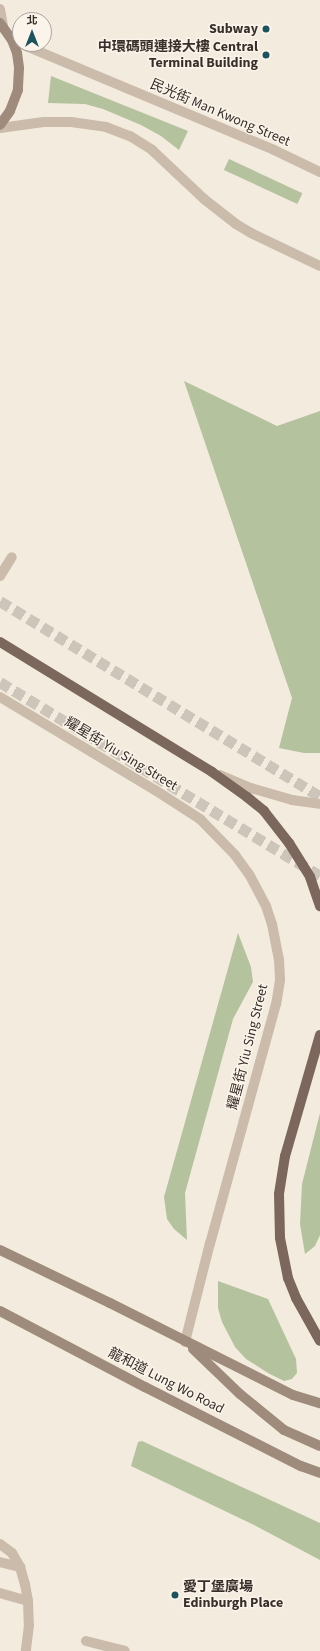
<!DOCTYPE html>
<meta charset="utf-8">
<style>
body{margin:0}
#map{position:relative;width:320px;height:1651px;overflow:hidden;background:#f3ebde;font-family:"Source Sans 3","Noto Sans TC",sans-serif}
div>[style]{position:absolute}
.green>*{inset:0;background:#b4c29e;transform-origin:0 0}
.trunk-tunnel>*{height:11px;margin-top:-5.5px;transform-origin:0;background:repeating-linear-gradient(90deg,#cec5ba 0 11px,transparent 0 16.5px)}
.service>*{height:10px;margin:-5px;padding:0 5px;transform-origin:5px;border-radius:5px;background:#cbbbaa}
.pedestrian>*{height:10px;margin:-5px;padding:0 5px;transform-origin:5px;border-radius:5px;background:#cbbbaa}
.minor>*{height:10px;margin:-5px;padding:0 5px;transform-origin:5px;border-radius:5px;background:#cbbbaa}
.tertiary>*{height:10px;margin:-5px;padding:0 5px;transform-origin:5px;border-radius:5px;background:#cbbbaa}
.secondary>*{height:10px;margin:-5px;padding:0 5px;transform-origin:5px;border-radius:5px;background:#9f8b7b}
.primary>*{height:10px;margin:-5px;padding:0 5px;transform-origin:5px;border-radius:5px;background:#7b675b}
.dots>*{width:11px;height:11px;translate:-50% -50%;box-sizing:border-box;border:2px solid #faf4eb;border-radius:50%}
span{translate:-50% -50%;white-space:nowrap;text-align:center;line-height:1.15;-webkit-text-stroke:3px #faf4eb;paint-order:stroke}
.poi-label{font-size:14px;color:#392f2a;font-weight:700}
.right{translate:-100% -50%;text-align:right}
.left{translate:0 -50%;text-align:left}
.street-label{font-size:14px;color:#392f2a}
.north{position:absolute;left:12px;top:12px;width:40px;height:40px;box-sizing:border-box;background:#faf4eb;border:1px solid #ada59e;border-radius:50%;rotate:0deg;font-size:11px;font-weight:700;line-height:16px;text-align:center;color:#392f2a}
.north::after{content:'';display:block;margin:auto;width:14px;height:18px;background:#1e535b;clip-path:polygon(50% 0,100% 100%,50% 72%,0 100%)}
</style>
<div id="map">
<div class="green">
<i style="clip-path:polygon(51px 76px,188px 131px,179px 150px,161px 136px,141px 125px,103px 109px,85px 104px,48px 103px)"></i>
<i style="left:229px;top:159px;width:81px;height:12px;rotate:25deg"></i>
<i style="clip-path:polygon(184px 381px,277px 426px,320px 411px,320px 753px,304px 753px,279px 748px,292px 698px)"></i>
<i style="clip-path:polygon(238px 933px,251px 967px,253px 982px,233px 1019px,185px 1193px,187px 1240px,174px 1229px,167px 1219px,164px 1197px)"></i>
<i style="clip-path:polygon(320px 1113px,320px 1235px,315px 1246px,305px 1254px,300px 1224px,302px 1184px)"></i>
<i style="clip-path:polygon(218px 1281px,268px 1299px,296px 1359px,297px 1373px,292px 1379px,284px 1381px,268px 1373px,246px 1359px,235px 1347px,222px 1322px,218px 1308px)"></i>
<i style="clip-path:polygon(142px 1441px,320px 1523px,320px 1560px,254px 1525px,131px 1466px,138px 1442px)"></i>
</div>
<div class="trunk-tunnel">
<i style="left:0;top:601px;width:375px;rotate:31.4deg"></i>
<i style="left:0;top:682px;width:374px;rotate:31.2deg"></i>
</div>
<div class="service">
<i style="left:0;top:9px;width:17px;rotate:80deg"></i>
<i style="left:0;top:576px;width:22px;rotate:-58deg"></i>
<i style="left:220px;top:775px;width:34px;rotate:23deg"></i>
<i style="left:251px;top:788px;width:43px;rotate:16.3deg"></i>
<i style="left:292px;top:800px;width:28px;rotate:8deg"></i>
<i style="left:0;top:1544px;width:15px;rotate:37deg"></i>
<i style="left:12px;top:1553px;width:16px;rotate:60deg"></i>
<i style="left:20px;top:1567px;width:18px;rotate:74deg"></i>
<i style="left:25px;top:1584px;width:17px;rotate:80deg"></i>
<i style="left:0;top:1562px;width:21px;rotate:14deg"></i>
</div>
<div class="pedestrian">
<i style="left:86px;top:1641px;width:40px;rotate:14.4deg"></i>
</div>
<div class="minor">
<i style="left:21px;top:44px;width:274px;rotate:22.7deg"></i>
<i style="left:274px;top:150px;width:51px;rotate:25.6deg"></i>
<i style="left:0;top:128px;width:44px;rotate:-7.8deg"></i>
<i style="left:44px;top:122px;width:27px"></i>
<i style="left:71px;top:122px;width:35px;rotate:8deg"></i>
<i style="left:106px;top:127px;width:26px;rotate:21deg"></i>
<i style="left:130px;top:136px;width:26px;rotate:32deg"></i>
<i style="left:152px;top:150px;width:71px;rotate:43.3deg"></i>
<i style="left:204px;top:199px;width:41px;rotate:38deg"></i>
<i style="left:236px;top:224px;width:17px;rotate:31deg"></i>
<i style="left:251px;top:233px;width:76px;rotate:25.6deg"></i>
<i style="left:0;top:1593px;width:29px;rotate:16deg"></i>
<i style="left:28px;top:1601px;width:24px;rotate:88deg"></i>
<i style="left:29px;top:1625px;width:26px;rotate:97deg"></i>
</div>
<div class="tertiary">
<i style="left:0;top:697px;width:181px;rotate:31deg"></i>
<i style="left:155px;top:790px;width:54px;rotate:32.8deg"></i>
<i style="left:200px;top:819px;width:50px;rotate:45.8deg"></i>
<i style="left:235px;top:855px;width:24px;rotate:54deg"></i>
<i style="left:249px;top:874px;width:36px;rotate:62deg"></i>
<i style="left:266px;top:906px;width:19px;rotate:72deg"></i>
<i style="left:272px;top:924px;width:37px;rotate:79deg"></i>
<i style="left:279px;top:960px;width:20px;rotate:87deg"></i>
<i style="left:280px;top:980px;width:24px;rotate:99deg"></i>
<i style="left:276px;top:1004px;width:248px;rotate:105.4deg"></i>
<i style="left:210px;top:1243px;width:102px;rotate:104.2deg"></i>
</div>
<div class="secondary">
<i style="left:0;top:23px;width:21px;rotate:55deg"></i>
<i style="left:12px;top:40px;width:14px;rotate:69deg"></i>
<i style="left:17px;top:53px;width:15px;rotate:82deg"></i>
<i style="left:19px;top:68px;width:22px;rotate:93deg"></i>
<i style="left:18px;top:90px;width:22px;rotate:111deg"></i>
<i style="left:10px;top:111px;width:17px;rotate:126deg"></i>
<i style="left:0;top:1250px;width:122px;rotate:25.7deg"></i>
<i style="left:110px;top:1303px;width:205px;rotate:26.7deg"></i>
<i style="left:293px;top:1395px;width:28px;rotate:17deg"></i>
<i style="left:0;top:1311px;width:164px;rotate:27.7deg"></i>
<i style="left:145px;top:1387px;width:175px;rotate:26.9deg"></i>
<i style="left:301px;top:1466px;width:20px;rotate:20deg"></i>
<i style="left:193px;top:1349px;width:65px;rotate:43.8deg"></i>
<i style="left:240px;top:1394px;width:57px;rotate:39.3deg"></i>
<i style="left:284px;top:1430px;width:39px;rotate:24deg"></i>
</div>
<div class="primary">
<i style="left:0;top:642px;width:249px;rotate:31.5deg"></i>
<i style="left:212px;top:772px;width:43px;rotate:35.5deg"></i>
<i style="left:247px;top:797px;width:22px;rotate:39deg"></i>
<i style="left:264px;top:811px;width:41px;rotate:52deg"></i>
<i style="left:289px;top:843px;width:40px;rotate:58deg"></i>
<i style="left:310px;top:877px;width:31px;rotate:71deg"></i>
<i style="left:320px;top:1035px;width:126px;rotate:106.1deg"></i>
<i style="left:285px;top:1156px;width:38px;rotate:99deg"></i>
<i style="left:279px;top:1194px;width:44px;rotate:88.7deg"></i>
<i style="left:280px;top:1238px;width:41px;rotate:78.7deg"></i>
<i style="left:288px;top:1278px;width:22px;rotate:68deg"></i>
<i style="left:296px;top:1298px;width:49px;rotate:60.8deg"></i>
</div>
<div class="dots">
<i style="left:266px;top:29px;background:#1e535b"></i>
<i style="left:266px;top:55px;background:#1e535b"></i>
<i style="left:175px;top:1595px;background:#1e535b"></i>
</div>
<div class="poi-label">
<span class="right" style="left:258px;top:29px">Subway</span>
<span class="right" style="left:258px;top:55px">中環碼頭連接大樓 Central<br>Terminal Building</span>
<span class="left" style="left:183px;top:1595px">愛丁堡廣場<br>Edinburgh Place</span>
</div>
<div class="street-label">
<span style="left:220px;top:113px;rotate:23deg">民光街 Man Kwong Street</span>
<span style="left:121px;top:754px;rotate:31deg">耀星街 Yiu Sing Street</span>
<span style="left:248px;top:1047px;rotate:-76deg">耀星街 Yiu Sing Street</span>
<span style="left:166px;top:1381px;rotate:27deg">龍和道 Lung Wo Road</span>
</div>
<div class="north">北</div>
</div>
